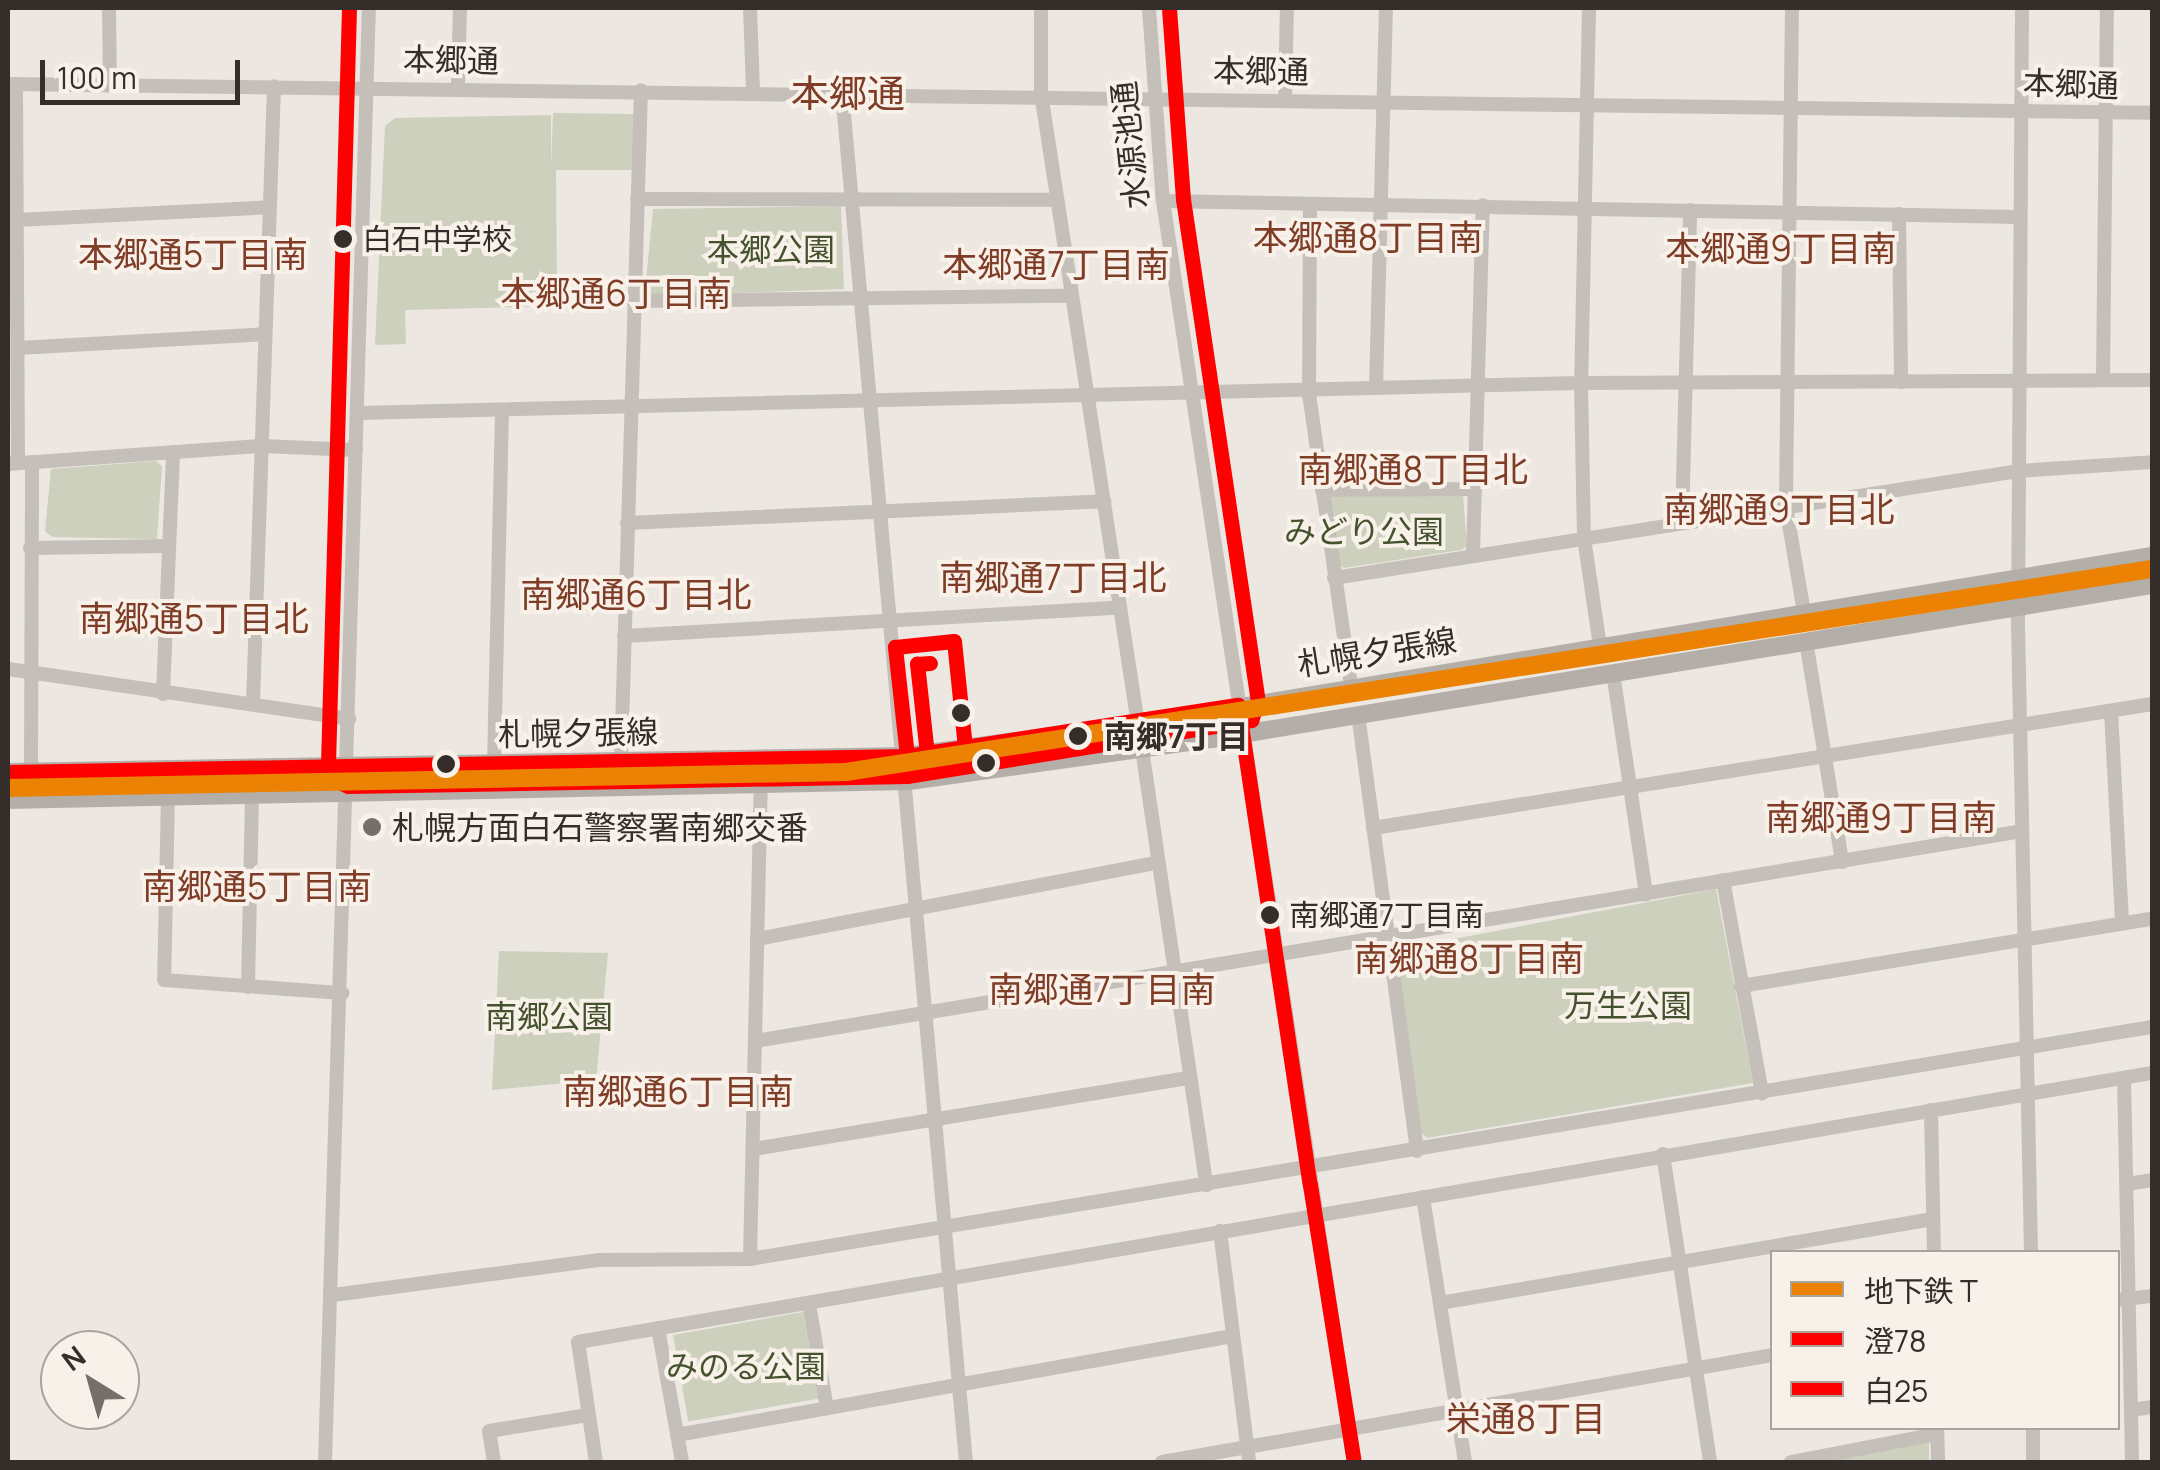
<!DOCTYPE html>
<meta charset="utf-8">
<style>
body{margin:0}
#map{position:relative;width:2160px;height:1470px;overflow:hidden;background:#ece7e1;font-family:Manrope,"Noto Sans JP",sans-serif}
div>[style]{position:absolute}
.green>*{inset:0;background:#cdd0bc;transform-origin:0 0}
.minor>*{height:14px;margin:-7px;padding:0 7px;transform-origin:7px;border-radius:7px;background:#c5bfba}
.major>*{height:18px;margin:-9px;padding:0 9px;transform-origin:9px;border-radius:9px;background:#b4aea9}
.bus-1>*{height:15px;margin:-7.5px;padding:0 7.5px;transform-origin:7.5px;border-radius:7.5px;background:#f00}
.bus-2>*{height:15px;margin:-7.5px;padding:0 7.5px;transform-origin:7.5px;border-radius:7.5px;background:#f00}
.metro-1>*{height:18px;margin:-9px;padding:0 9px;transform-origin:9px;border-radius:9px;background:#eb8204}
.dots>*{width:28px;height:28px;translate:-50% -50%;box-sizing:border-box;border:5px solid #f8f1e9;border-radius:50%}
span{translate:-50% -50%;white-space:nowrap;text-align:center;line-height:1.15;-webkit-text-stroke:8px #f8f1e9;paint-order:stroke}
.bus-label{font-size:30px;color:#352d29}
.left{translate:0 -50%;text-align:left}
.street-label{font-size:32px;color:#352d29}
.park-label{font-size:32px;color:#45522e}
.stop-label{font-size:32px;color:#352d29;font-weight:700}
.poi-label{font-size:32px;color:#352d29}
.neighbourhood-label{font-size:35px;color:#7f3c27}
.quarter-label{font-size:38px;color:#7f3c27}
.frame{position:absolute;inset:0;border:10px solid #352d29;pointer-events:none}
.legend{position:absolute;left:1770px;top:1250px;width:350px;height:180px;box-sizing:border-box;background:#f8f1e9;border:2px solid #aaa39c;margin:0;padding:12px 18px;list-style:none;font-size:30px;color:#352d29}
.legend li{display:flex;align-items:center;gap:20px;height:50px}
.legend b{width:50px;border:2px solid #aaa39c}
.north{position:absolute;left:40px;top:1330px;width:100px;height:100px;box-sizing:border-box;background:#f8f1e9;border:2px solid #aaa39c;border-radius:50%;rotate:323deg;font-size:28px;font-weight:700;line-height:40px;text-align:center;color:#352d29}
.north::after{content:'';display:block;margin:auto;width:35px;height:45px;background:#756e69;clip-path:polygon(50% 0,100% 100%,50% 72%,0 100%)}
.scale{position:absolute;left:40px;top:60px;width:200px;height:45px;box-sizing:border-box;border:5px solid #352d29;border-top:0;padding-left:12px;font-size:30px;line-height:35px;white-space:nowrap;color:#352d29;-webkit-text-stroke:8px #f8f1e9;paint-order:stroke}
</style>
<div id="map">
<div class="green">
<i style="clip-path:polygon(553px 113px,634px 114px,633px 170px,556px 170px,557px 306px,405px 310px,406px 344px,375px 345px,385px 126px,395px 118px,551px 115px,551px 168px)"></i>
<i style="clip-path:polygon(841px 206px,844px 289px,649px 296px,645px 291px,653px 209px)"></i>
<i style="clip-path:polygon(156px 461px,162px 466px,157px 539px,52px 537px,45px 531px,51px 469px)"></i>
<i style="clip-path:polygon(1463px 495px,1467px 546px,1461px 550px,1344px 568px,1335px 563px,1327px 497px)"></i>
<i style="clip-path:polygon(1716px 889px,1753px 1083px,1427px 1138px,1421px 1133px,1396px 950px)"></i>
<i style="clip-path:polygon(499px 951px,608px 953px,596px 1080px,492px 1090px)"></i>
<i style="left:803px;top:1312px;width:88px;height:132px;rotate:80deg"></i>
<i style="clip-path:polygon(1929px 1442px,1929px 1462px,1813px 1462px)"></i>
</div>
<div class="minor">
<i style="left:109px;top:8px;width:78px;rotate:89.3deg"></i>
<i style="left:750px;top:8px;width:83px;rotate:87.9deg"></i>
<i style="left:1041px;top:8px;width:85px;rotate:90deg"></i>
<i style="left:1041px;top:93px;width:638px;rotate:81.26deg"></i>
<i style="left:1149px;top:8px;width:194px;rotate:85.9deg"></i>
<i style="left:1163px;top:201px;width:1275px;rotate:81.39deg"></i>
<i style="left:1589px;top:8px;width:375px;rotate:91.2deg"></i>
<i style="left:1581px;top:383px;width:155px;rotate:88.9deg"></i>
<i style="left:1584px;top:538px;width:109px;rotate:81.6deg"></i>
<i style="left:1792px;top:8px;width:499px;rotate:90.7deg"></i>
<i style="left:1786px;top:507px;width:107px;rotate:80.3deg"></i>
<i style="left:2022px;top:8px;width:617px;rotate:90.37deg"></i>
<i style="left:2018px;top:625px;width:627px;rotate:88.81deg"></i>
<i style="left:8px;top:84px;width:2144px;rotate:0.77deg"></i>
<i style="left:16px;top:84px;width:379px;rotate:89.7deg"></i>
<i style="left:458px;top:88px;width:80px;rotate:-88.6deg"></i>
<i style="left:842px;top:92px;width:1376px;rotate:84.83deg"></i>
<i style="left:1285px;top:100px;width:92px;rotate:-88.8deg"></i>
<i style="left:637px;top:199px;width:420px;rotate:0.1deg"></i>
<i style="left:1163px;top:201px;width:856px;rotate:1.07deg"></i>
<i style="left:1310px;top:205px;width:189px;rotate:90.3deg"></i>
<i style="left:1309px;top:394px;width:296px;rotate:81.8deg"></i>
<i style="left:1899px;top:214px;width:168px;rotate:89.3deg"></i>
<i style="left:17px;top:220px;width:253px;rotate:-2.9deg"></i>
<i style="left:633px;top:301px;width:439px;rotate:-0.7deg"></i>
<i style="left:18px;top:348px;width:247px;rotate:-3.2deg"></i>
<i style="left:2103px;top:380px;width:372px;rotate:-89.4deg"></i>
<i style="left:1376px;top:388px;width:380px;rotate:-88.5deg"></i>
<i style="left:358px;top:413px;width:1223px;rotate:-1.41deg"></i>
<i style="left:1581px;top:383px;width:571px;rotate:-0.3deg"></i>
<i style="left:8px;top:464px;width:255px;rotate:-4.1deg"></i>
<i style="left:262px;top:446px;width:94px;rotate:2.4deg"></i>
<i style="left:1322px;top:490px;width:153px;rotate:-0.4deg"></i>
<i style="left:1682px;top:522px;width:312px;rotate:-88.5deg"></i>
<i style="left:627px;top:523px;width:478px;rotate:-2.6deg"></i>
<i style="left:30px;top:548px;width:139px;rotate:-0.8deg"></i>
<i style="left:1473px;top:555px;width:350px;rotate:-88.4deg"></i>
<i style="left:1334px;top:578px;width:692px;rotate:-8.89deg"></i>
<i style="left:2018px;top:471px;width:134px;rotate:-3.8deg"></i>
<i style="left:624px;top:636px;width:497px;rotate:-3.3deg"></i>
<i style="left:1806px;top:641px;width:224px;rotate:80.7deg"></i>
<i style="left:8px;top:669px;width:345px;rotate:8.3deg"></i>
<i style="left:1613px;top:673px;width:224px;rotate:81.5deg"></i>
<i style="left:163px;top:694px;width:242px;rotate:-87.6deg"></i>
<i style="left:253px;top:703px;width:617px;rotate:-88.05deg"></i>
<i style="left:2111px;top:711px;width:213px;rotate:87deg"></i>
<i style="left:1358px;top:714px;width:441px;rotate:82.3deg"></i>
<i style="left:1142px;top:749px;width:441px;rotate:81.6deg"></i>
<i style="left:621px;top:761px;width:671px;rotate:-88.29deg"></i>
<i style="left:494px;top:764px;width:353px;rotate:-88.7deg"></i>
<i style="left:31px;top:770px;width:308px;rotate:-89.8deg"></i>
<i style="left:168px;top:795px;width:185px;rotate:91.2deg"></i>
<i style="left:164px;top:980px;width:179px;rotate:4.2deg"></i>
<i style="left:1373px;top:828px;width:789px;rotate:-9.04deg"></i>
<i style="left:1723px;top:880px;width:217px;rotate:79.6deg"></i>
<i style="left:757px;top:939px;width:406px;rotate:-10.8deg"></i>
<i style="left:1741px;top:986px;width:416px;rotate:-9.3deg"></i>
<i style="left:248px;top:987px;width:193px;rotate:-88.8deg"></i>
<i style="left:755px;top:1041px;width:1284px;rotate:-9.41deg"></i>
<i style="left:2124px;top:1078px;width:384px;rotate:88.8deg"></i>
<i style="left:1931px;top:1110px;width:142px;rotate:88.8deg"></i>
<i style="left:754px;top:1149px;width:441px;rotate:-9.3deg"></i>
<i style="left:1663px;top:1154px;width:312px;rotate:81.3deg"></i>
<i style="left:2127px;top:1184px;width:25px;rotate:-9deg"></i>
<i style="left:1423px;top:1197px;width:268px;rotate:81deg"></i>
<i style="left:1220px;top:1231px;width:233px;rotate:82.8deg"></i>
<i style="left:750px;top:1259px;width:470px;rotate:-88.7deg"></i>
<i style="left:333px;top:1295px;width:269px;rotate:-7.5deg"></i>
<i style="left:600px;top:1260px;width:150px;rotate:-0.4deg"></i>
<i style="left:750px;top:1259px;width:1421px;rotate:-9.4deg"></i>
<i style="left:2118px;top:1300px;width:34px;rotate:-7deg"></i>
<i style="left:1440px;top:1303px;width:500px;rotate:-9.67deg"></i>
<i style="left:809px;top:1304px;width:106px;rotate:80.2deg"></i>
<i style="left:658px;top:1328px;width:136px;rotate:79.8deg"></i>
<i style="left:2132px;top:1410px;width:20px;rotate:-9deg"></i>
<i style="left:1937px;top:1428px;width:34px;rotate:88deg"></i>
<i style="left:2033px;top:1428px;width:34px;rotate:90deg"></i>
<i style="left:677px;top:1435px;width:564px;rotate:-10.11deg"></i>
<i style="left:325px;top:1462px;width:1455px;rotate:-88.27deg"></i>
<i style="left:494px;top:1462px;width:31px;rotate:-99deg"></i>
<i style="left:489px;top:1431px;width:100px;rotate:-9.2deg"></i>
<i style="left:596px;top:1462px;width:121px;rotate:-98.5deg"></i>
<i style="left:578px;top:1342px;width:1597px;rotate:-9.7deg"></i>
<i style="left:1162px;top:1462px;width:619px;rotate:-9.95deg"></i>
<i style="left:1791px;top:1462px;width:149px;rotate:-10.9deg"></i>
</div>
<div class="major">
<i style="left:8px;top:772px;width:899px;rotate:-1.02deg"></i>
<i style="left:907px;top:756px;width:233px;rotate:-7.9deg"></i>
<i style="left:1138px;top:724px;width:1028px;rotate:-9.41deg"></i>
<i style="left:8px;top:800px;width:901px;rotate:-1.21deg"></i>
<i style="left:909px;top:781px;width:306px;rotate:-7.9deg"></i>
<i style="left:1212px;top:739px;width:953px;rotate:-9.3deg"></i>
</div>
<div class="bus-1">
<i style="left:907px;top:756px;width:110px;rotate:-96.3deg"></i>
<i style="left:895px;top:647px;width:59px;rotate:-5.8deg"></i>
<i style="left:954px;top:641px;width:108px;rotate:84.1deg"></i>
<i style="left:8px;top:772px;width:899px;rotate:-1.02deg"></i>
<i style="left:907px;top:756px;width:335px;rotate:-8.8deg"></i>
<i style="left:1238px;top:705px;width:484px;rotate:81.5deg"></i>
<i style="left:1310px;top:1185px;width:280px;rotate:81deg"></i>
</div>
<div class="bus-2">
<i style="left:349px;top:8px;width:757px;rotate:91.59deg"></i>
<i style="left:328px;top:765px;width:16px;rotate:68deg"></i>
<i style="left:334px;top:780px;width:15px;rotate:23deg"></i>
<i style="left:348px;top:786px;width:559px;rotate:-1.02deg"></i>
<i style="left:907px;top:776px;width:349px;rotate:-9.2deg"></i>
<i style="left:1251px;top:720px;width:19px;rotate:-69deg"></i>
<i style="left:1258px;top:702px;width:509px;rotate:-98.48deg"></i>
<i style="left:1183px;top:199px;width:192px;rotate:-94.2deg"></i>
<i style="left:927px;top:754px;width:91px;rotate:-96.3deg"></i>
<i style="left:917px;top:664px;width:13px;rotate:-4deg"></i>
</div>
<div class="metro-1">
<i style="left:8px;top:788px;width:838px;rotate:-1.09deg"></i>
<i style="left:846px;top:772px;width:1322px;rotate:-8.84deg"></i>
</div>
<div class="dots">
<i style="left:343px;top:239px;background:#352d29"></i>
<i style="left:961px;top:713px;background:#352d29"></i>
<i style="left:1078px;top:736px;background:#352d29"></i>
<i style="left:986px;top:763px;background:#352d29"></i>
<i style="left:446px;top:764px;background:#352d29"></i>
<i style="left:372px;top:827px;background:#756e69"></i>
<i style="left:1270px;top:915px;background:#352d29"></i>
</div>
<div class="bus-label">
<span class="left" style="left:362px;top:239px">白石中学校</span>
<span class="left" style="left:1289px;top:915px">南郷通7丁目南</span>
</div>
<div class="street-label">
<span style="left:451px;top:60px;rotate:1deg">本郷通</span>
<span style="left:1261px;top:71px;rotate:1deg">本郷通</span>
<span style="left:2071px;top:84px;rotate:2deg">本郷通</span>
<span style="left:1130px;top:145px;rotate:-96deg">水源池通</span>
<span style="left:1377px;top:652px;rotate:-9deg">札幌夕張線</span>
<span style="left:578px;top:733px;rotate:-1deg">札幌夕張線</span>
</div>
<div class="park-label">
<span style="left:771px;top:249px">本郷公園</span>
<span style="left:1364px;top:531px">みどり公園</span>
<span style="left:1628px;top:1005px">万生公園</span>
<span style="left:549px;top:1016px">南郷公園</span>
<span style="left:746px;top:1366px">みのる公園</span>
</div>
<div class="stop-label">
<span class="left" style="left:1104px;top:736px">南郷7丁目</span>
</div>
<div class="poi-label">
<span class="left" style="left:392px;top:827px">札幌方面白石警察署南郷交番</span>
</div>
<div class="neighbourhood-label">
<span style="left:1368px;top:237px">本郷通8丁目南</span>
<span style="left:1781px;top:248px">本郷通9丁目南</span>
<span style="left:193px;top:254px">本郷通5丁目南</span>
<span style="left:1056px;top:264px">本郷通7丁目南</span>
<span style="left:616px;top:293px">本郷通6丁目南</span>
<span style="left:1413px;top:469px">南郷通8丁目北</span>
<span style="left:1779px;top:509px">南郷通9丁目北</span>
<span style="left:1053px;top:577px">南郷通7丁目北</span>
<span style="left:636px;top:594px">南郷通6丁目北</span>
<span style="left:194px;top:618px">南郷通5丁目北</span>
<span style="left:1881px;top:817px">南郷通9丁目南</span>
<span style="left:257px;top:886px">南郷通5丁目南</span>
<span style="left:1469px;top:958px">南郷通8丁目南</span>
<span style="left:1102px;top:989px">南郷通7丁目南</span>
<span style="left:678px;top:1091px">南郷通6丁目南</span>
<span style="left:1526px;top:1418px">栄通8丁目</span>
</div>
<div class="quarter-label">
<span style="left:848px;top:93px">本郷通</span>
</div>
<div class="frame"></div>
<ul class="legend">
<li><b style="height:12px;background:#eb8204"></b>地下鉄 T</li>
<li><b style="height:12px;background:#f00"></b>澄78</li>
<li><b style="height:12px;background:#f00"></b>白25</li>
</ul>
<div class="north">N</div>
<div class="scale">100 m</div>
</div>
